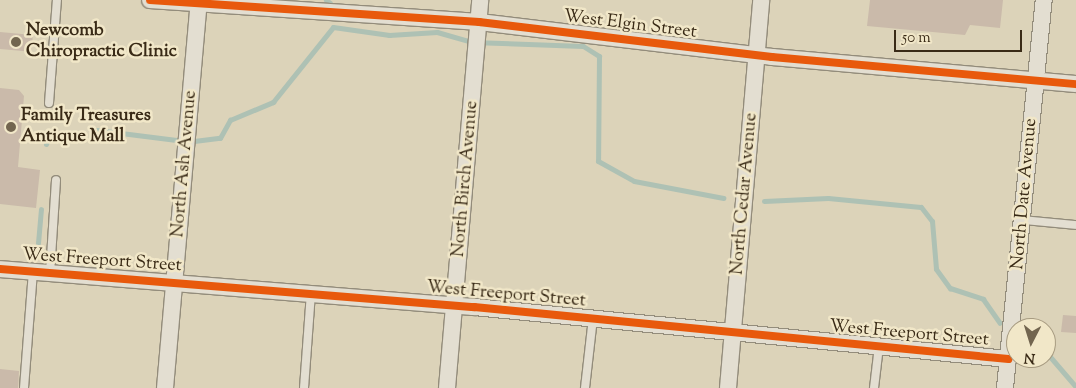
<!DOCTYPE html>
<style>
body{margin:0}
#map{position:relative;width:1076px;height:388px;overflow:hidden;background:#dcd3b9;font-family:"Sorts Mill Goudy",serif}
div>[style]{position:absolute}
.stream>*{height:5px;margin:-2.5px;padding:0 2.5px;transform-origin:2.5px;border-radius:2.5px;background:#aec1b4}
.building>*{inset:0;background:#cabaaa;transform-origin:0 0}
.roads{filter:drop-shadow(1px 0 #938c7b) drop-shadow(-1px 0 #938c7b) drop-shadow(0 1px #938c7b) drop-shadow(0 -1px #938c7b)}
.service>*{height:8px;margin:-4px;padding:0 4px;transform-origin:4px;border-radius:4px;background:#e3ded1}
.minor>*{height:16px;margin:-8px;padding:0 8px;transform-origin:8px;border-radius:8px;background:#e3ded1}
.cycleway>*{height:8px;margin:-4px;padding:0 4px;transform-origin:4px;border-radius:4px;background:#e8590c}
.dots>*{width:14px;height:14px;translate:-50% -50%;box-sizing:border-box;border:2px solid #f1e7c8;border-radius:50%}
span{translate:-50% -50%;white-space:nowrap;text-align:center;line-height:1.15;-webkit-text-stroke:5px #f1e7c8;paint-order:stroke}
.street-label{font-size:18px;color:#392a16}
.poi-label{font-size:18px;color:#392a16;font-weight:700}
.left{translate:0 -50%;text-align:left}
.north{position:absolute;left:1006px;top:318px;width:50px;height:50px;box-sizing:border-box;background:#f1e7c8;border:1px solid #a79b81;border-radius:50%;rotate:185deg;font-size:14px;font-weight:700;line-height:20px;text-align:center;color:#392a16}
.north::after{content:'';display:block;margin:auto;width:18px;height:22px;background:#72654f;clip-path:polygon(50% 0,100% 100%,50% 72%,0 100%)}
.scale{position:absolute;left:894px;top:30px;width:128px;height:22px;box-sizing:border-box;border:2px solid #392a16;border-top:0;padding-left:6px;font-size:15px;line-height:18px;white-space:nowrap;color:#392a16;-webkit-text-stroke:4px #f1e7c8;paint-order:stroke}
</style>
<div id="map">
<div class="stream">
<i style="left:326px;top:0;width:5px;rotate:37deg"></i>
<i style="left:97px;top:130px;width:80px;rotate:7.2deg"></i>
<i style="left:194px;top:141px;width:26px;rotate:-7deg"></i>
<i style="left:220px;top:138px;width:21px;rotate:-61deg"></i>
<i style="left:230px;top:120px;width:47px;rotate:-22.7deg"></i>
<i style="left:273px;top:102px;width:96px;rotate:-51.3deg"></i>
<i style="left:333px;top:27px;width:57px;rotate:8.1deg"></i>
<i style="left:389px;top:35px;width:48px;rotate:-3.6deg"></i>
<i style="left:437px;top:32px;width:35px;rotate:16deg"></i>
<i style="left:471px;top:42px;width:112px;rotate:2deg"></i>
<i style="left:583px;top:46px;width:19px;rotate:32deg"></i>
<i style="left:599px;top:56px;width:105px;rotate:90.5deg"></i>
<i style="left:598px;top:161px;width:41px;rotate:29.1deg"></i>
<i style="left:634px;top:181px;width:91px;rotate:10.8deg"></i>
<i style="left:46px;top:144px;width:8px;rotate:-67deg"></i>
<i style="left:49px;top:137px;width:10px;rotate:-11deg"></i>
<i style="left:764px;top:201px;width:64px;rotate:-2.7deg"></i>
<i style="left:828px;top:198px;width:93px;rotate:5.5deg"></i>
<i style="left:921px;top:207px;width:18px;rotate:52deg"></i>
<i style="left:932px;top:221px;width:48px;rotate:85.2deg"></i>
<i style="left:936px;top:269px;width:24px;rotate:54deg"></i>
<i style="left:950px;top:288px;width:35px;rotate:18deg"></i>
<i style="left:983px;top:299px;width:29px;rotate:55deg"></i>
<i style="left:38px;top:243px;width:34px;rotate:-85deg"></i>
<i style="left:1046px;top:352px;width:46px;rotate:49.4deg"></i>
</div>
<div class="building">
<i style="clip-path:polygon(870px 0,1003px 0,1000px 28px,970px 25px,965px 35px,867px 26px)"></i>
<i style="left:0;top:32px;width:33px;height:17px;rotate:5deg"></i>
<i style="clip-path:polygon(0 88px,19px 90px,24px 96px,18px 167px,40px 170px,36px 208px,0 204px)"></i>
<i style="clip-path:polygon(1063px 315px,1076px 316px,1076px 333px,1061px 332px)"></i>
<i style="clip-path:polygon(0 369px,19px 371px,18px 388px,0 388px)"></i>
</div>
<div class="roads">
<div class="service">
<i style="left:49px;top:103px;width:103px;rotate:-85.6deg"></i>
<i style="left:1023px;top:220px;width:53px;rotate:5.4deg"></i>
<i style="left:50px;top:273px;width:93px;rotate:-86.3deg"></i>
<i style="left:24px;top:388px;width:116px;rotate:-85.6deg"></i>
<i style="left:304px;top:388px;width:95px;rotate:-85.8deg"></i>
<i style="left:585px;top:388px;width:70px;rotate:-83.5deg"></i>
<i style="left:874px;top:388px;width:42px;rotate:-83.2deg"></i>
</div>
<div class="minor">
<i style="left:150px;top:0;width:330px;rotate:3.8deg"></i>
<i style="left:479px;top:22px;width:295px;rotate:6.8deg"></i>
<i style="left:772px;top:57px;width:305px;rotate:5.1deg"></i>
<i style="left:0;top:269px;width:476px;rotate:4.6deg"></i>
<i style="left:474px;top:307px;width:537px;rotate:5.56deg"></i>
<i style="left:165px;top:388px;width:389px;rotate:-85deg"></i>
<i style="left:447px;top:388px;width:389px;rotate:-85.1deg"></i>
<i style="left:728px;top:388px;width:389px;rotate:-85.1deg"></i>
<i style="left:1005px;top:388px;width:390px;rotate:-84.3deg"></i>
</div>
</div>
<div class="cycleway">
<i style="left:150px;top:0;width:330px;rotate:3.8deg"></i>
<i style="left:479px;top:22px;width:295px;rotate:6.8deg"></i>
<i style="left:772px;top:57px;width:305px;rotate:5.1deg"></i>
<i style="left:0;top:269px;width:476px;rotate:4.6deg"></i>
<i style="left:474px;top:307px;width:537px;rotate:5.56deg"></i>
</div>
<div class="dots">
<i style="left:16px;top:42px;background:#72654f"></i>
<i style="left:11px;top:127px;background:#72654f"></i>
</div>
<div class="street-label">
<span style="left:630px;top:25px;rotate:7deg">West Elgin Street</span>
<span style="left:185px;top:164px;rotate:-85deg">North Ash Avenue</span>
<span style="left:466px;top:179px;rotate:-85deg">North Birch Avenue</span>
<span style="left:745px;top:194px;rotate:-85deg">North Cedar Avenue</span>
<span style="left:1025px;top:194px;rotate:-85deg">North Date Avenue</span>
<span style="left:102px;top:261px;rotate:4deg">West Freeport Street</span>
<span style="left:506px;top:295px;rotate:5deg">West Freeport Street</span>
<span style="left:909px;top:334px;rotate:5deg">West Freeport Street</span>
</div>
<div class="poi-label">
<span class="left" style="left:26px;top:42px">Newcomb<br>Chiropractic Clinic</span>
<span class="left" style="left:21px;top:127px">Family Treasures<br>Antique Mall</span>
</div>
<div class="north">N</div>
<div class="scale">50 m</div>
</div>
